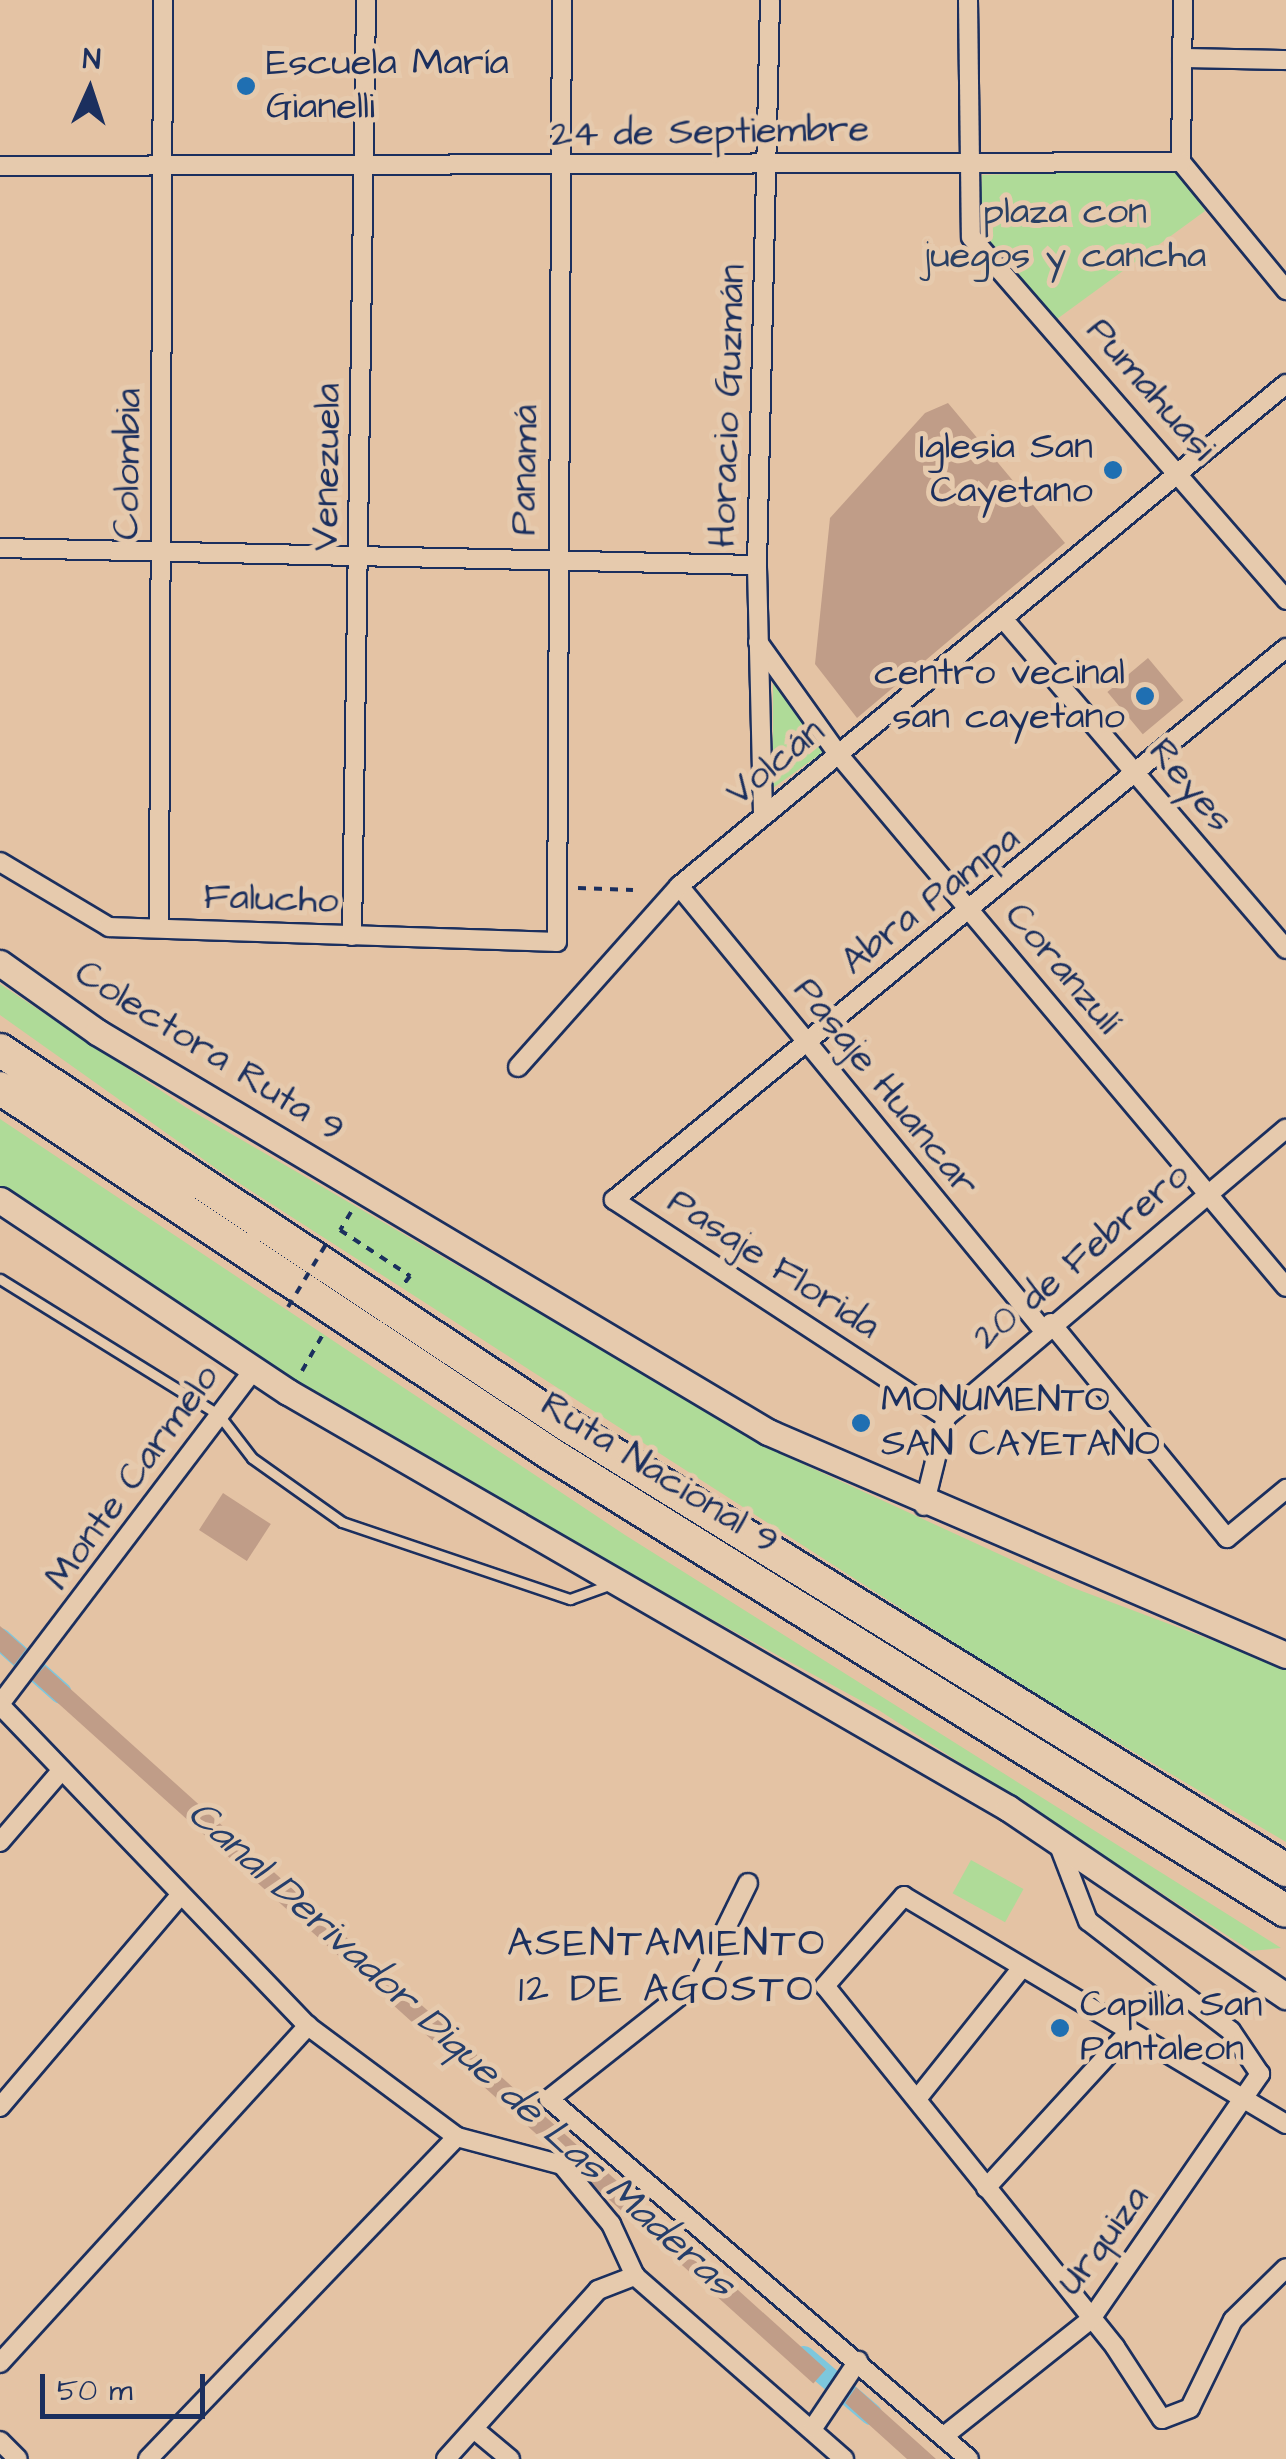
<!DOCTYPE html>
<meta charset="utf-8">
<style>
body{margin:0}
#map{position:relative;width:1286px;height:2459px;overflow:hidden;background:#e4c3a4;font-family:"Architects Daughter",sans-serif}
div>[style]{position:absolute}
.green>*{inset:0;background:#afdb98;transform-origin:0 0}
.canal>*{height:22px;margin:-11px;padding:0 11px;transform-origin:11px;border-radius:11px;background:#7dc7dd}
.building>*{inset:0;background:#c09d88;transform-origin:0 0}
.path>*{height:4px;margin-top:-2px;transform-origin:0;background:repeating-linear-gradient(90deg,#1b2f5e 0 8px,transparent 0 16px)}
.roads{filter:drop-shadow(2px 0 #1b2f5e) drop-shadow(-2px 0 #1b2f5e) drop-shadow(0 2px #1b2f5e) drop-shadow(0 -2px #1b2f5e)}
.lane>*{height:9px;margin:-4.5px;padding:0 4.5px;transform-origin:4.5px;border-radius:4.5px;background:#e6caad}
.street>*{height:18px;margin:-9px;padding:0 9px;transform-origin:9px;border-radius:9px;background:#e6caad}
.secondary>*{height:25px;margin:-12.5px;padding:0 12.5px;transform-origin:12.5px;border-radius:12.5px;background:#e6caad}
.highway>*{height:32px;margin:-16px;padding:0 16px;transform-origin:16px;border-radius:16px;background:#e6caad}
.path-bridge>*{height:4px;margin-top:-2px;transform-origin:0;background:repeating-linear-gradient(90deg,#1b2f5e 0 8px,transparent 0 16px)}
.dots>*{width:28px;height:28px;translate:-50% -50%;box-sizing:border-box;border:5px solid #e6caad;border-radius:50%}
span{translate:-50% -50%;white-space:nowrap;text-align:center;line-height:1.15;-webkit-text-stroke:10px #e6caad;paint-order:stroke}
.poi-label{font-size:38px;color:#1b2f5e}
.left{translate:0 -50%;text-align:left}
.right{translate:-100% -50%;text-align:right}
.street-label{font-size:38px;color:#1b2f5e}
.park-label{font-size:38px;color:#2a4064}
.neighbourhood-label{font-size:40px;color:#1b2f5e;letter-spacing:2.5px}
.water-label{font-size:40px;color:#253e6b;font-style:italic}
.north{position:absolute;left:40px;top:40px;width:100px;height:100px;-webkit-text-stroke:8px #e6caad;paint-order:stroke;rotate:3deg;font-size:28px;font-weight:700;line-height:40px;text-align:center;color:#1b2f5e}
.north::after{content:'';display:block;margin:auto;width:35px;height:45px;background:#1b2f5e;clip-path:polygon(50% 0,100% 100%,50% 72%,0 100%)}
.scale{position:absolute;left:40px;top:2374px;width:165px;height:45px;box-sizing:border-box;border:5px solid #1b2f5e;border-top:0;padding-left:12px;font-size:30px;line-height:35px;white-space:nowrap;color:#1b2f5e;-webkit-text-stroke:8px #e6caad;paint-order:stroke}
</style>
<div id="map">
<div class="green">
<i style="clip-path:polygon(1179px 169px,1205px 211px,1057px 319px,979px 236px,982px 175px)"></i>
<i style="clip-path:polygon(773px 680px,823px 752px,773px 788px)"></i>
<i style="clip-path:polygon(0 984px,187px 1108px,779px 1453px,1071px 1587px,1286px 1668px,1286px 1842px,1017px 1683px,217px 1169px,0 1015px)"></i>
<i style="clip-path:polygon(0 1119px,625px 1535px,1281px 1948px,1251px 1951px,880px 1711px,353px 1424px,0 1191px)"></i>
<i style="left:971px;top:1860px;width:60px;height:38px;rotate:29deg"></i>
</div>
<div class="canal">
<i style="left:0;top:1639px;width:81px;rotate:41.5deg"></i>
<i style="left:804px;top:2357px;width:88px;rotate:40.4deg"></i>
</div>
<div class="building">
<i style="clip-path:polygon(948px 403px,1065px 543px,857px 718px,815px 664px,830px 518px,925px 413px)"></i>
<i style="left:1148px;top:658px;width:55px;height:53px;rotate:50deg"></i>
<i style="left:223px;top:1493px;width:57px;height:44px;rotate:33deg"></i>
<i style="clip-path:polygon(0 1626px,26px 1649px,14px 1665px,0 1652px)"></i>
<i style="left:45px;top:1666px;width:1051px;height:19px;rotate:42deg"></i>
<i style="clip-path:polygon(856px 2387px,857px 2388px,936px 2459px,907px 2459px,845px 2403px)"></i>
</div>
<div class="path">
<i style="left:578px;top:888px;width:55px;rotate:2.1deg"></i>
<i style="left:351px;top:1212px;width:21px;rotate:121deg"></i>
<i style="left:340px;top:1230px;width:84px;rotate:33.3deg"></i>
<i style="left:410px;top:1276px;width:11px;rotate:128deg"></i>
<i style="left:302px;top:1371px;width:40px;rotate:-60.3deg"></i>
</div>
<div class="roads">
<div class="lane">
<i style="left:0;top:1279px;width:258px;rotate:31.8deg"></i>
<i style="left:219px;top:1415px;width:54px;rotate:52.5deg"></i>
<i style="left:252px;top:1458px;width:110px;rotate:35.4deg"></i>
<i style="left:342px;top:1522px;width:241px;rotate:18.7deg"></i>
<i style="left:570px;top:1599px;width:45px;rotate:-19.7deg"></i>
</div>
<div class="street">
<i style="left:968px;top:0;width:237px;rotate:89.3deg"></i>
<i style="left:971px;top:237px;width:481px;rotate:49deg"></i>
<i style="left:1182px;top:58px;width:104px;rotate:1.1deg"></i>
<i style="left:1181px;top:162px;width:166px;rotate:50.6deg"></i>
<i style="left:1181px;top:162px;width:162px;rotate:-89.3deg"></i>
<i style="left:0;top:166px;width:1181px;rotate:-0.19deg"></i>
<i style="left:0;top:548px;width:757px;rotate:1.29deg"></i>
<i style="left:1005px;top:621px;width:432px;rotate:49.4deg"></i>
<i style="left:758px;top:642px;width:138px;rotate:54.5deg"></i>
<i style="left:838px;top:754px;width:696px;rotate:49.95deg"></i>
<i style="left:763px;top:813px;width:248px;rotate:-91.4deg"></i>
<i style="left:757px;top:565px;width:565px;rotate:-88.68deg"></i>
<i style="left:0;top:862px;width:127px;rotate:30.8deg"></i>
<i style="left:109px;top:927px;width:448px;rotate:1.9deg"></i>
<i style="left:557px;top:942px;width:942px;rotate:-89.7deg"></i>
<i style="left:679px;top:886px;width:574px;rotate:50.65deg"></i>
<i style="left:159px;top:928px;width:928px;rotate:-89.75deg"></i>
<i style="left:352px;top:936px;width:936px;rotate:-89.14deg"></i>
<i style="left:518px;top:1067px;width:242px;rotate:-48.3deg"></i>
<i style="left:679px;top:886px;width:788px;rotate:-39.59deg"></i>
<i style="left:1051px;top:1323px;width:278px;rotate:50.7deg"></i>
<i style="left:1227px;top:1538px;width:77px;rotate:-39.7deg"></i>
<i style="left:946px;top:1417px;width:397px;rotate:-146.8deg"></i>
<i style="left:614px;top:1200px;width:870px;rotate:-39.4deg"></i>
<i style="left:924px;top:1506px;width:92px;rotate:-76.1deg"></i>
<i style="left:946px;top:1417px;width:446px;rotate:-40.3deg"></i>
<i style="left:0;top:1704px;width:420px;rotate:-52.8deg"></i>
<i style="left:0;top:1705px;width:445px;rotate:46.2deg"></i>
<i style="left:308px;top:2026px;width:186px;rotate:36.7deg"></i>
<i style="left:457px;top:2137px;width:109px;rotate:14.9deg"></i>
<i style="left:562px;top:2165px;width:77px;rotate:50.3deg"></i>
<i style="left:611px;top:2224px;width:57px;rotate:65.2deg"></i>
<i style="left:635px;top:2276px;width:278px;rotate:41.2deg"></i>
<i style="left:0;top:1842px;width:95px;rotate:-49.3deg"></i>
<i style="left:748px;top:1883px;width:107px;rotate:116.1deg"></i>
<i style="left:701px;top:1979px;width:194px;rotate:141.7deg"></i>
<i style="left:549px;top:2099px;width:553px;rotate:40.6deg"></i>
<i style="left:917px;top:2099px;width:165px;rotate:-51.4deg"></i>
<i style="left:0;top:2107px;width:276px;rotate:-49.6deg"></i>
<i style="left:1286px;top:2124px;width:445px;rotate:-149.2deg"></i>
<i style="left:904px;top:1896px;width:120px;rotate:131.3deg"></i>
<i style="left:825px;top:1986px;width:463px;rotate:51.2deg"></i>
<i style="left:1115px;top:2347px;width:86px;rotate:56.9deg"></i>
<i style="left:1162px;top:2419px;width:30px;rotate:-21deg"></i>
<i style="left:1190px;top:2408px;width:98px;rotate:-64deg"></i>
<i style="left:1233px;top:2320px;width:74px;rotate:-44.5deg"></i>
<i style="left:986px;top:2188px;width:209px;rotate:-47.5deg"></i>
<i style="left:0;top:2363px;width:457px;rotate:-47.6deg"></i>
<i style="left:813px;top:2428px;width:81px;rotate:-56.1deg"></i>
<i style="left:474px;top:2429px;width:47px;rotate:39.8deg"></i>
<i style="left:944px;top:2436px;width:188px;rotate:-38.5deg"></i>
<i style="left:1091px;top:2319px;width:298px;rotate:-55.4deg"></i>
<i style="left:1260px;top:2074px;width:52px;rotate:-124deg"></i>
<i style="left:1231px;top:2031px;width:180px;rotate:-142.4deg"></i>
<i style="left:1088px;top:1921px;width:84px;rotate:-111deg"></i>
<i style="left:0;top:2441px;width:25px;rotate:45deg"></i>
<i style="left:148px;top:2459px;width:446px;rotate:-46.2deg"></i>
<i style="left:446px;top:2459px;width:227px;rotate:-48deg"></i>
<i style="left:598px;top:2290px;width:40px;rotate:-21deg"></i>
</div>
<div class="secondary">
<i style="left:0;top:963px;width:119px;rotate:35.4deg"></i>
<i style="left:97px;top:1032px;width:781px;rotate:30.8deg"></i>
<i style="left:768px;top:1432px;width:564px;rotate:23.29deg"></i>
<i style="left:0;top:1200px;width:346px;rotate:33.7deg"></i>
<i style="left:288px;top:1392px;width:832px;rotate:30.02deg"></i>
<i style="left:1008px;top:1808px;width:336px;rotate:34.1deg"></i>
</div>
<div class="highway">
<i style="left:0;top:1050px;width:680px;rotate:33.48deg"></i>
<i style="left:567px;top:1425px;width:846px;rotate:31.75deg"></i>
<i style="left:0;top:1088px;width:661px;rotate:33.59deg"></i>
<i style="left:551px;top:1454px;width:865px;rotate:31.87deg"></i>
</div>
</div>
<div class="path-bridge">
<i style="left:288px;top:1307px;width:77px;rotate:-58.8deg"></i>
</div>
<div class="dots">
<i style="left:246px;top:86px;background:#1f6fb2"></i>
<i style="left:1113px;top:470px;background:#1f6fb2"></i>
<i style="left:1145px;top:696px;background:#1f6fb2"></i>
<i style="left:861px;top:1423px;background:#1f6fb2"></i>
<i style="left:1060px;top:2028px;background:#1f6fb2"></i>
</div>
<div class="poi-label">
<span class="left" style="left:266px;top:86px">Escuela María<br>Gianelli</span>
<span class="right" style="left:1093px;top:470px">Iglesia San<br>Cayetano</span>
<span class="right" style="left:1125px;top:696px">centro vecinal<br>san cayetano</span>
<span class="left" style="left:881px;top:1423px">MONUMENTO<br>SAN CAYETANO</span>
<span class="left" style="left:1080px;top:2028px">Capilla San<br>Pantaleon</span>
</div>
<div class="street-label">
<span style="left:710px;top:133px;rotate:-1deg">24 de Septiembre</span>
<span style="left:1150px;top:390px;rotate:49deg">Pumahuasi</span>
<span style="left:729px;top:406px;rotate:-88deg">Horacio Guzmán</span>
<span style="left:129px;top:464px;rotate:-89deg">Colombia</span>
<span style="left:328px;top:467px;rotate:-89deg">Venezuela</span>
<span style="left:526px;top:470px;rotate:-89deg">Panamá</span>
<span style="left:776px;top:763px;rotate:-39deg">Volcán</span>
<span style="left:1190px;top:786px;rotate:50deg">Reyes</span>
<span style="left:271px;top:900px;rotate:2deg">Falucho</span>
<span style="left:931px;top:901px;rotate:-38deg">Abra Pampa</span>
<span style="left:1062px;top:969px;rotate:50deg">Coranzulí</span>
<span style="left:209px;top:1052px;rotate:32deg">Colectora Ruta 9</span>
<span style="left:885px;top:1088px;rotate:51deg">Pasaje Huancar</span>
<span style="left:1082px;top:1257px;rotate:-40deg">20 de Febrero</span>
<span style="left:773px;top:1265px;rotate:33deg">Pasaje Florida</span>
<span style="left:659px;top:1474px;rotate:32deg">Ruta Nacional 9</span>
<span style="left:133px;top:1478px;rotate:-54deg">Monte Carmelo</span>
<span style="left:1104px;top:2241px;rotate:-53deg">Urquiza</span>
</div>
<div class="park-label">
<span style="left:1065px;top:235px">plaza con<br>juegos y cancha</span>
</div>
<div class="neighbourhood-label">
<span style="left:667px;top:1967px">ASENTAMIENTO<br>12 DE AGOSTO</span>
</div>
<div class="water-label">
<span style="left:461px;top:2049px;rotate:42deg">Canal Derivador Dique de Las Maderas</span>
</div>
<div class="north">N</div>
<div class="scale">50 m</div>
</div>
